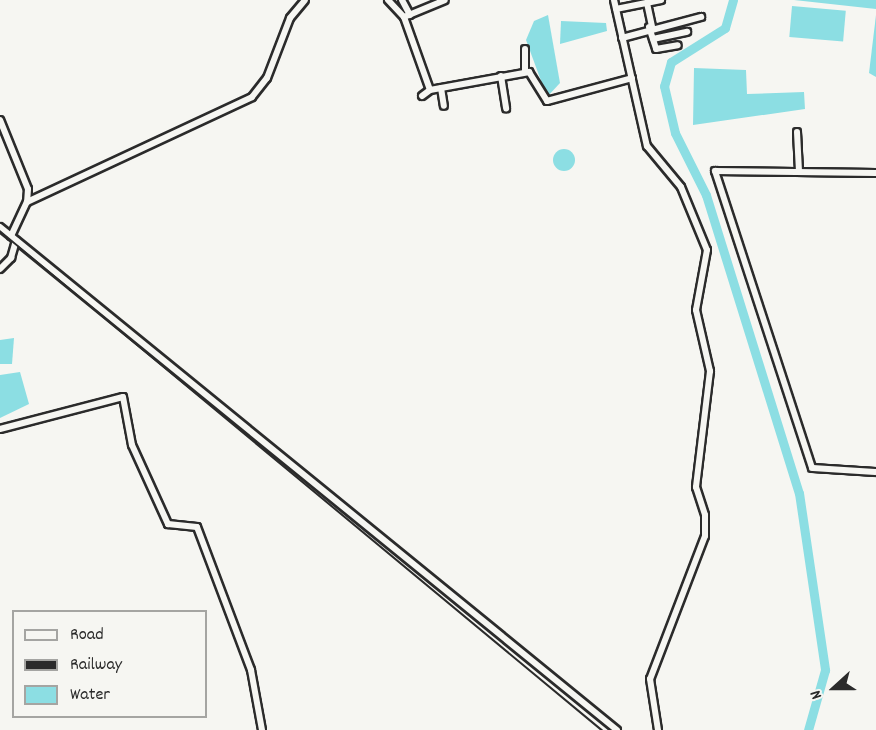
<!DOCTYPE html>
<style>
body{margin:0}
#map{position:relative;width:876px;height:730px;overflow:hidden;background:#f6f6f2;font-family:Dekko,sans-serif}
div>[style]{position:absolute}
.water>*{inset:0;background:#8cdee3;transform-origin:0 0}
.round{border-radius:50%}
.river>*{height:9px;margin:-4.5px;padding:0 4.5px;transform-origin:4.5px;border-radius:4.5px;background:#8cdee3}
.roads{filter:drop-shadow(2px 0 #2b2b2b) drop-shadow(-2px 0 #2b2b2b) drop-shadow(0 2px #2b2b2b) drop-shadow(0 -2px #2b2b2b)}
.minor>*{height:6px;margin:-3px;padding:0 3px;transform-origin:3px;border-radius:3px;background:#f6f6f2}
.rail>*{height:1.5px;margin:-0.75px;padding:0 0.75px;transform-origin:0.75px;border-radius:0.75px;background:#2b2b2b}
span{translate:-50% -50%;white-space:nowrap;text-align:center;line-height:1.15;-webkit-text-stroke:4.5px #f6f6f2;paint-order:stroke}
.legend{position:absolute;left:12px;top:610px;width:195px;height:108px;box-sizing:border-box;background:#f6f6f2;border:2px solid #a5a5a2;margin:0;padding:8px 10px;list-style:none;font-size:18px;color:#2b2b2b}
.legend li{display:flex;align-items:center;gap:12px;height:30px}
.legend b{width:30px;border:2px solid #a5a5a2}
.north{position:absolute;left:804px;top:658px;width:60px;height:60px;-webkit-text-stroke:4px #f6f6f2;paint-order:stroke;rotate:249deg;font-size:16px;font-weight:700;line-height:24px;text-align:center;color:#2b2b2b}
.north::after{content:'';display:block;margin:auto;width:21px;height:27px;background:#2b2b2b;clip-path:polygon(50% 0,100% 100%,50% 72%,0 100%)}
</style>
<div id="map">
<div class="water">
<i style="clip-path:polygon(794px 0,876px 0,876px 9px)"></i>
<i style="left:792px;top:6px;width:54px;height:31px;rotate:5deg"></i>
<i style="clip-path:polygon(548px 15px,560px 83px,547px 97px,526px 40px,534px 21px)"></i>
<i style="clip-path:polygon(876px 15px,876px 77px,869px 73px)"></i>
<i style="clip-path:polygon(561px 21px,606px 23px,607px 31px,560px 44px)"></i>
<i style="clip-path:polygon(694px 68px,746px 70px,747px 94px,804px 92px,805px 109px,693px 125px)"></i>
<i class="round" style="left:553px;top:149px;width:22px;height:22px"></i>
<i style="clip-path:polygon(14px 338px,12px 364px,0 364px,0 340px)"></i>
<i style="clip-path:polygon(20px 372px,29px 404px,0 418px,0 375px)"></i>
</div>
<div class="river">
<i style="left:733px;top:0;width:29px;rotate:106deg"></i>
<i style="left:725px;top:28px;width:64px;rotate:147.8deg"></i>
<i style="left:671px;top:62px;width:25px;rotate:106deg"></i>
<i style="left:664px;top:86px;width:48px;rotate:76.8deg"></i>
<i style="left:675px;top:133px;width:69px;rotate:63.4deg"></i>
<i style="left:706px;top:195px;width:312px;rotate:72.7deg"></i>
<i style="left:799px;top:493px;width:179px;rotate:81.6deg"></i>
<i style="left:825px;top:670px;width:62px;rotate:105.8deg"></i>
</div>
<div class="roads">
<div class="minor">
<i style="left:388px;top:0;width:23px;rotate:47deg"></i>
<i style="left:404px;top:17px;width:77px;rotate:70.4deg"></i>
<i style="left:430px;top:90px;width:101px;rotate:-10.3deg"></i>
<i style="left:529px;top:72px;width:34px;rotate:58deg"></i>
<i style="left:547px;top:101px;width:88px;rotate:-15.1deg"></i>
<i style="left:402px;top:0;width:17px;rotate:62deg"></i>
<i style="left:614px;top:0;width:150px;rotate:77.3deg"></i>
<i style="left:647px;top:146px;width:53px;rotate:50.3deg"></i>
<i style="left:681px;top:187px;width:68px;rotate:67.6deg"></i>
<i style="left:707px;top:250px;width:61px;rotate:100.4deg"></i>
<i style="left:696px;top:310px;width:63px;rotate:77.1deg"></i>
<i style="left:710px;top:371px;width:117px;rotate:96.9deg"></i>
<i style="left:696px;top:487px;width:29px;rotate:72deg"></i>
<i style="left:705px;top:515px;width:21px;rotate:90deg"></i>
<i style="left:705px;top:536px;width:153px;rotate:111deg"></i>
<i style="left:650px;top:679px;width:52px;rotate:81.1deg"></i>
<i style="left:647px;top:3px;width:25px;rotate:78deg"></i>
<i style="left:616px;top:9px;width:46px;rotate:-11.3deg"></i>
<i style="left:404px;top:17px;width:44px;rotate:-22.5deg"></i>
<i style="left:649px;top:27px;width:23px;rotate:72deg"></i>
<i style="left:656px;top:49px;width:22px;rotate:-10deg"></i>
<i style="left:622px;top:38px;width:82px;rotate:-14.9deg"></i>
<i style="left:653px;top:39px;width:35px;rotate:-12deg"></i>
<i style="left:525px;top:49px;width:23px;rotate:90deg"></i>
<i style="left:501px;top:76px;width:33px;rotate:81deg"></i>
<i style="left:441px;top:88px;width:18px;rotate:81deg"></i>
<i style="left:422px;top:96px;width:10px;rotate:-37deg"></i>
<i style="left:0;top:120px;width:74px;rotate:67.9deg"></i>
<i style="left:28px;top:189px;width:13px;rotate:94deg"></i>
<i style="left:797px;top:132px;width:40px;rotate:87.1deg"></i>
<i style="left:876px;top:173px;width:161px;rotate:-179.3deg"></i>
<i style="left:715px;top:171px;width:312px;rotate:71.9deg"></i>
<i style="left:812px;top:468px;width:64px;rotate:3.6deg"></i>
<i style="left:0;top:227px;width:796px;rotate:39.19deg"></i>
<i style="left:11px;top:236px;width:38px;rotate:-65deg"></i>
<i style="left:27px;top:202px;width:248px;rotate:-25deg"></i>
<i style="left:252px;top:97px;width:24px;rotate:-52deg"></i>
<i style="left:267px;top:78px;width:64px;rotate:-69deg"></i>
<i style="left:290px;top:18px;width:23px;rotate:-50deg"></i>
<i style="left:0;top:269px;width:16px;rotate:-45deg"></i>
<i style="left:11px;top:258px;width:18px;rotate:-74deg"></i>
<i style="left:0;top:429px;width:127px;rotate:-14.6deg"></i>
<i style="left:123px;top:397px;width:49px;rotate:79.4deg"></i>
<i style="left:132px;top:445px;width:87px;rotate:65.5deg"></i>
<i style="left:168px;top:524px;width:29px;rotate:6deg"></i>
<i style="left:197px;top:527px;width:153px;rotate:69.3deg"></i>
<i style="left:251px;top:670px;width:61px;rotate:79.6deg"></i>
</div>
</div>
<div class="rail">
<i style="left:0;top:231px;width:782px;rotate:39.66deg"></i>
</div>
<ul class="legend">
<li><b style="height:8px;background:#f6f6f2"></b>Road</li>
<li><b style="height:8px;background:#2b2b2b"></b>Railway</li>
<li><b style="height:16px;background:#8cdee3"></b>Water</li>
</ul>
<div class="north">N</div>
</div>
